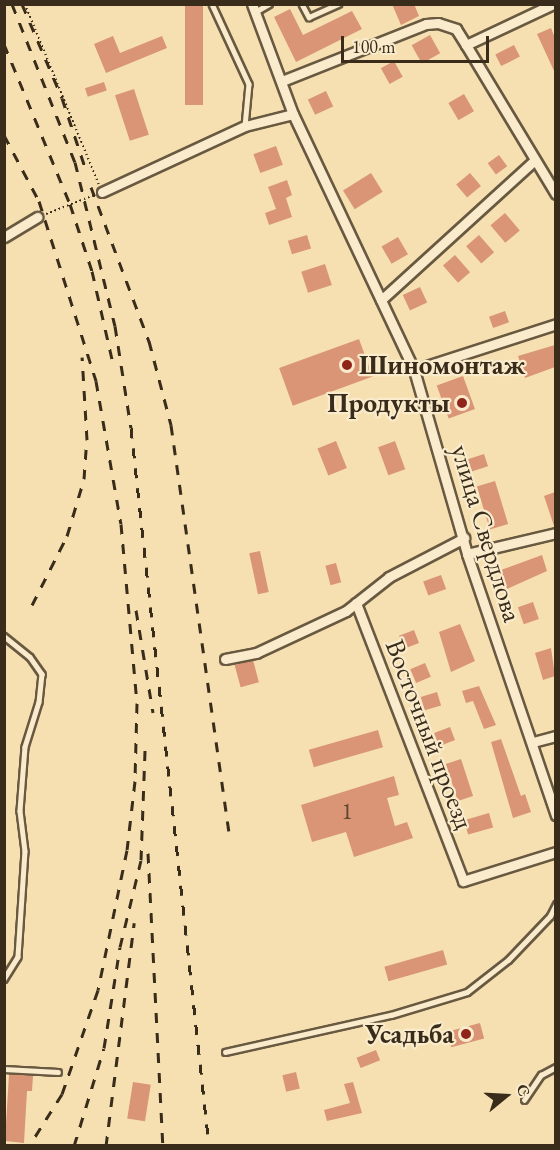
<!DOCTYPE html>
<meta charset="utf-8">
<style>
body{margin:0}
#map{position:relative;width:560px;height:1150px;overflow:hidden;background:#f6e0b1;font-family:"EB Garamond",serif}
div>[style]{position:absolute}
.building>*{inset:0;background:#d99576;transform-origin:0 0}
.path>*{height:1.5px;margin-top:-0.75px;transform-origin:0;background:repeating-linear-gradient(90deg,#392c1a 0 1.5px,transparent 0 4.5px)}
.roads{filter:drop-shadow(2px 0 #685940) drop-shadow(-2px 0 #685940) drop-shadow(0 2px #685940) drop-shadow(0 -2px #685940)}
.service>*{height:4.5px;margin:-2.25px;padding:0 2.25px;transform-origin:2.25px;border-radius:2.25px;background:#f9ebcc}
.minor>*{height:9px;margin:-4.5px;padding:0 4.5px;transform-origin:4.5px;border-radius:4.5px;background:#f9ebcc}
.rail>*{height:3px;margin-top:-1.5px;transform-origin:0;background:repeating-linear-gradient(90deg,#392c1a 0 10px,transparent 0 20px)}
.dots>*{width:16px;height:16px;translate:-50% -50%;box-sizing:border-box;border:3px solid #f9ebcc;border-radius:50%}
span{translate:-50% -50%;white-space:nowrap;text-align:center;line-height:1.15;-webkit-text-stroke:4.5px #f9ebcc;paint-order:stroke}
.number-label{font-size:24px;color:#614631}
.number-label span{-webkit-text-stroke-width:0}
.poi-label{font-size:27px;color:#392c1a;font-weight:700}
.left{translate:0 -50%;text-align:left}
.right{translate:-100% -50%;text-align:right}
.street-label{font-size:27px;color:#392c1a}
.frame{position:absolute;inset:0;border:6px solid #392c1a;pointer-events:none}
.north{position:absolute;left:476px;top:1066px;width:60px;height:60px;-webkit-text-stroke:4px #f9ebcc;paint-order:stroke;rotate:72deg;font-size:16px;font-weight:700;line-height:24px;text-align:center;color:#392c1a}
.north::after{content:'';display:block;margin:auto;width:21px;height:27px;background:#392c1a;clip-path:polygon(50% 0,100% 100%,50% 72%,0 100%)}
.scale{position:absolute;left:341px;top:36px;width:148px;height:27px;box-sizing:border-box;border:3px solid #392c1a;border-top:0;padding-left:8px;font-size:18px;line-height:21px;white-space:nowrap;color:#392c1a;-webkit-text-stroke:4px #f9ebcc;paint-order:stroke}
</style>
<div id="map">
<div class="building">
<i style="left:185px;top:4px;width:18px;height:101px"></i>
<i style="clip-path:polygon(392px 4px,414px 4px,419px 16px,401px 25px)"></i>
<i style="clip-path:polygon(290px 9px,303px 35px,352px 11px,362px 29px,296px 62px,274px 17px)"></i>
<i style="clip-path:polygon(551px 28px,555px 38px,555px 73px,537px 34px)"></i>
<i style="left:430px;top:35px;width:21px;height:21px;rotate:61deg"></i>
<i style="clip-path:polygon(113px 36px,120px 53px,162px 36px,167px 48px,106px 73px,94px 44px)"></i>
<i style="left:514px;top:45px;width:13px;height:21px;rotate:63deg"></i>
<i style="left:394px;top:61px;width:18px;height:15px;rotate:61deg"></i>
<i style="left:104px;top:82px;width:9px;height:20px;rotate:72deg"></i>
<i style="left:134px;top:89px;width:48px;height:20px;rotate:72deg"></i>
<i style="left:326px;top:91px;width:17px;height:20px;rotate:65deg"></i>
<i style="left:464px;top:94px;width:20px;height:18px;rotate:60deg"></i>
<i style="left:276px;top:146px;width:20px;height:24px;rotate:70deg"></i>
<i style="left:499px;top:155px;width:14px;height:14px;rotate:54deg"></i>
<i style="left:371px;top:173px;width:22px;height:33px;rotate:58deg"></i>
<i style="left:470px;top:173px;width:17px;height:18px;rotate:50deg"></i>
<i style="clip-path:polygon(287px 180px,292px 195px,286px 198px,292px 217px,269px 225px,265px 213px,276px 209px,268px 187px)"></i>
<i style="left:505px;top:213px;width:23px;height:19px;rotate:50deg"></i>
<i style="left:307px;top:235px;width:14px;height:20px;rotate:73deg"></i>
<i style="left:479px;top:235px;width:23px;height:17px;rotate:49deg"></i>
<i style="left:398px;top:237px;width:20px;height:19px;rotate:60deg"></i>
<i style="left:455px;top:255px;width:23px;height:16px;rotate:49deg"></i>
<i style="left:325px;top:264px;width:22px;height:25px;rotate:72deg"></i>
<i style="left:420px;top:287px;width:17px;height:19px;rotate:65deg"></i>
<i style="left:505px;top:311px;width:12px;height:17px;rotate:70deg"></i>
<i style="left:359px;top:339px;width:40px;height:85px;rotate:70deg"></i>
<i style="clip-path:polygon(555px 345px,555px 367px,525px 378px,518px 356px)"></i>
<i style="left:463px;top:376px;width:35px;height:28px;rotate:70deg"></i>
<i style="left:336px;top:441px;width:29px;height:20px;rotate:68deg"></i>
<i style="left:395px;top:441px;width:30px;height:18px;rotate:70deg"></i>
<i style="left:484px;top:454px;width:13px;height:17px;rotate:72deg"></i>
<i style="left:495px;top:481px;width:45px;height:19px;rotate:73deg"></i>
<i style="clip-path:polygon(555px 492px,555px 525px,554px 526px,544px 496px)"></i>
<i style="left:260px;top:551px;width:42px;height:11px;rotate:78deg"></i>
<i style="clip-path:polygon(542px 555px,547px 571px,507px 589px,501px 570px)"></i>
<i style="left:336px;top:563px;width:20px;height:11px;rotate:75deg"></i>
<i style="left:441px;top:575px;width:15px;height:19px;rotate:70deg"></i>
<i style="left:533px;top:602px;width:18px;height:16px;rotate:71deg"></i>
<i style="clip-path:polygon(460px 624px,475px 661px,451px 672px,439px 632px)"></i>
<i style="left:414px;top:630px;width:14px;height:16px;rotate:69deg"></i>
<i style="clip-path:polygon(551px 648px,555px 676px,543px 680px,535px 653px)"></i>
<i style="left:253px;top:660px;width:23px;height:19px;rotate:75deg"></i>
<i style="left:425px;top:663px;width:15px;height:16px;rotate:67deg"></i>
<i style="clip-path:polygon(479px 686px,496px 725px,484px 729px,473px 701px,466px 703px,462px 691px)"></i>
<i style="left:437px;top:692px;width:14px;height:17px;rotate:73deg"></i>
<i style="left:450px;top:727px;width:14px;height:17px;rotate:69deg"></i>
<i style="left:378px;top:730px;width:18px;height:72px;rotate:74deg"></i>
<i style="clip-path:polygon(501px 739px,521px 796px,525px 794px,531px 812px,513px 818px,491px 742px)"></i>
<i style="left:461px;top:759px;width:39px;height:16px;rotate:72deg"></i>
<i style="clip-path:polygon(394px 776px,399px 795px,387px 798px,395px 826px,407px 822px,413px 838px,354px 857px,346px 832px,312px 842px,301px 805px)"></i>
<i style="left:489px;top:813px;width:15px;height:26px;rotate:74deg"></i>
<i style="left:443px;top:950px;width:15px;height:61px;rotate:74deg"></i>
<i style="left:480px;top:1023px;width:16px;height:34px;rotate:75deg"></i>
<i style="left:376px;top:1050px;width:11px;height:21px;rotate:68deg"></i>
<i style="left:296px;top:1072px;width:17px;height:14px;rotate:77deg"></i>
<i style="clip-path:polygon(9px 1074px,33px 1076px,32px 1091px,27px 1091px,24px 1143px,5px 1141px)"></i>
<i style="left:133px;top:1082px;width:18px;height:37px;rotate:9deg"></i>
<i style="clip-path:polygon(353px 1082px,362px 1113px,327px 1121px,324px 1110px,350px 1103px,344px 1084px)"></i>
</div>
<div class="path">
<i style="left:25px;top:4px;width:195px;rotate:67.7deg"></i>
<i style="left:46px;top:214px;width:52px;rotate:-21.6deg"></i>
</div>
<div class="roads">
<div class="service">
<i style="left:212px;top:4px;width:88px;rotate:65.2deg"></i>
<i style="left:249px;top:84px;width:42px;rotate:95.4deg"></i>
<i style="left:302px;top:4px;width:15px;rotate:62deg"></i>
<i style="left:309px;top:17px;width:32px;rotate:-24deg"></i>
<i style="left:255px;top:12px;width:16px;rotate:-30deg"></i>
<i style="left:4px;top:636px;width:33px;rotate:39deg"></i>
<i style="left:30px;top:657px;width:21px;rotate:55deg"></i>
<i style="left:42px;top:674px;width:28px;rotate:96deg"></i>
<i style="left:39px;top:702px;width:47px;rotate:107.3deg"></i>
<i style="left:25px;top:747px;width:64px;rotate:94.5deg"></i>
<i style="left:20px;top:811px;width:40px;rotate:82.9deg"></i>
<i style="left:25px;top:851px;width:106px;rotate:93.8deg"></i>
<i style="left:18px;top:957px;width:26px;rotate:122deg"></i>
<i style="left:225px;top:1052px;width:170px;rotate:-12.6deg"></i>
<i style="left:391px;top:1015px;width:79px;rotate:-16.8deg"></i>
<i style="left:467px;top:992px;width:52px;rotate:-38deg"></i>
<i style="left:508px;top:960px;width:61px;rotate:-46.3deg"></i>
<i style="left:550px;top:916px;width:13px;rotate:-63deg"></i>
<i style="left:4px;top:1069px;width:54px;rotate:3.2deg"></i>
<i style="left:524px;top:1100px;width:30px;rotate:-56deg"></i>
<i style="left:541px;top:1075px;width:17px;rotate:-28deg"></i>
</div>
<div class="minor">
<i style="left:252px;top:4px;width:117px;rotate:69.6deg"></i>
<i style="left:293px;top:114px;width:283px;rotate:64.7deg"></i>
<i style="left:414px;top:370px;width:191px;rotate:73.9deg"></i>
<i style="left:467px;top:554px;width:276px;rotate:71.2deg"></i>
<i style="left:466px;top:45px;width:174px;rotate:58.9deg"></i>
<i style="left:282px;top:81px;width:155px;rotate:-21.6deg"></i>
<i style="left:426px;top:24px;width:12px;rotate:-5deg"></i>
<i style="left:438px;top:23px;width:19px;rotate:18deg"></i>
<i style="left:456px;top:29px;width:19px;rotate:58deg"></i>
<i style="left:466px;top:45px;width:96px;rotate:-25.2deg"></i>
<i style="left:102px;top:192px;width:157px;rotate:-24.8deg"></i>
<i style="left:245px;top:126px;width:49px;rotate:-14deg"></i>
<i style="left:4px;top:237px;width:39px;rotate:-31deg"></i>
<i style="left:381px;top:300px;width:208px;rotate:-42.3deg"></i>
<i style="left:414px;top:370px;width:149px;rotate:-17.9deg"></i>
<i style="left:467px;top:554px;width:91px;rotate:-13.3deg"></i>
<i style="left:356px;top:603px;width:298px;rotate:68.9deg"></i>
<i style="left:463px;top:881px;width:97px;rotate:-17.3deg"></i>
<i style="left:225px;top:659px;width:32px;rotate:-11deg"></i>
<i style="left:256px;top:653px;width:99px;rotate:-25deg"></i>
<i style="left:346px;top:611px;width:55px;rotate:-38.3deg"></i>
<i style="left:389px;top:577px;width:85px;rotate:-27.5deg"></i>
<i style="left:533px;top:742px;width:24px;rotate:-15deg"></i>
</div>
</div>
<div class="rail">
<i style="left:12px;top:4px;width:170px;rotate:68.3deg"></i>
<i style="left:75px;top:162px;width:169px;rotate:76.3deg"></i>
<i style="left:115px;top:326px;width:103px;rotate:81.1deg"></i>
<i style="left:131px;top:428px;width:722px;rotate:83.8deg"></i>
<i style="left:22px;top:4px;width:102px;rotate:66.9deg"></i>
<i style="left:62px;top:98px;width:73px;rotate:71.6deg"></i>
<i style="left:4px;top:44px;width:173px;rotate:67.6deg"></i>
<i style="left:70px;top:204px;width:71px;rotate:71.8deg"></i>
<i style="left:92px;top:271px;width:90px;rotate:77.2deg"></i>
<i style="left:4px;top:135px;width:75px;rotate:62.1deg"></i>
<i style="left:39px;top:201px;width:189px;rotate:72.4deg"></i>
<i style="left:96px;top:381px;width:145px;rotate:80.1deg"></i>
<i style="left:121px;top:524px;width:180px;rotate:84.9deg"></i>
<i style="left:137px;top:703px;width:78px;rotate:91.5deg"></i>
<i style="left:135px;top:781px;width:69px;rotate:96.6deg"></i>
<i style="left:127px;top:850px;width:143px;rotate:101.7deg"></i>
<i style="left:98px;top:990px;width:110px;rotate:109.1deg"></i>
<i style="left:62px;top:1094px;width:62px;rotate:122.4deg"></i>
<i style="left:91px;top:187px;width:165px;rotate:69.4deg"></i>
<i style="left:149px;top:341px;width:87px;rotate:75.3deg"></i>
<i style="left:171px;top:425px;width:420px;rotate:81.9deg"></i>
<i style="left:32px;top:605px;width:77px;rotate:-63.1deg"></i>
<i style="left:67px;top:536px;width:59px;rotate:-73.4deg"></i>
<i style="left:84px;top:479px;width:39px;rotate:-86deg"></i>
<i style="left:87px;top:440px;width:83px;rotate:-93.4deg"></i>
<i style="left:136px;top:610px;width:104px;rotate:80.6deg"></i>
<i style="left:148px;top:853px;width:293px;rotate:87.1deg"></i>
<i style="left:74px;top:1146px;width:102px;rotate:-73deg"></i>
<i style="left:104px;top:1048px;width:102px;rotate:-81deg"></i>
<i style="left:120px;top:947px;width:89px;rotate:-76.4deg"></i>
<i style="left:141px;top:860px;width:110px;rotate:-87.9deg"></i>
<i style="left:106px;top:1146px;width:225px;rotate:-82.8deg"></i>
</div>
<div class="dots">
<i style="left:347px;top:365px;background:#8f2418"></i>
<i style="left:462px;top:403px;background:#8f2418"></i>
<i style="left:466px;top:1034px;background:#8f2418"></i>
</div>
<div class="number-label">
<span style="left:347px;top:811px">1</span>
</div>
<div class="poi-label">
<span class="left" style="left:359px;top:365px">Шиномонтаж</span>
<span class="right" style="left:450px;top:403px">Продукты</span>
<span class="right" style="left:454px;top:1034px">Усадьба</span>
</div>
<div class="street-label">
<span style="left:487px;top:533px;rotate:73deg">улица Свердлова</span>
<span style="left:430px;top:734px;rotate:69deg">Восточный проезд</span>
</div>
<div class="frame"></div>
<div class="north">С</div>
<div class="scale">100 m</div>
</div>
